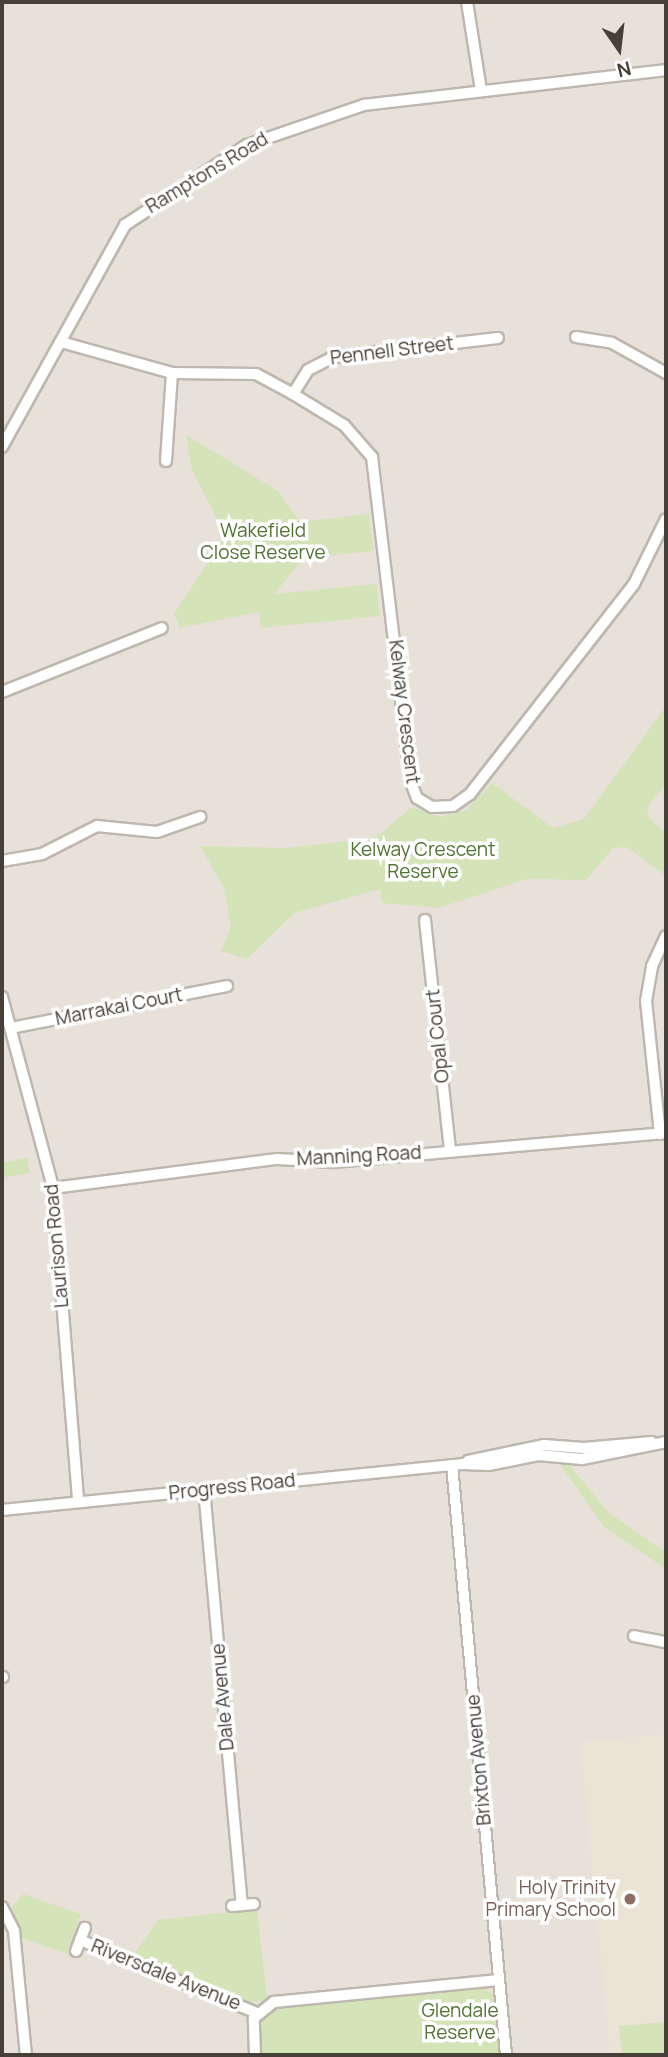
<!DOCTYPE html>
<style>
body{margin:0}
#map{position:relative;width:668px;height:2057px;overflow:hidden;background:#f4f0eb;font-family:Manrope,sans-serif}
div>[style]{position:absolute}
.residential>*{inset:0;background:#e7e1da;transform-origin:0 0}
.education>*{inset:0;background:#ebe3d6}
.green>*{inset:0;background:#d4e3b8;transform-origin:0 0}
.roads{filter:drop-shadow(2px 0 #beb7ae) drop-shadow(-2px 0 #beb7ae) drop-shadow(0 2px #beb7ae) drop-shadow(0 -2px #beb7ae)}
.street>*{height:10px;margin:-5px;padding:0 5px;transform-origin:5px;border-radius:5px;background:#fff}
.dots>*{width:19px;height:19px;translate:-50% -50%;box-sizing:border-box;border:4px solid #fff;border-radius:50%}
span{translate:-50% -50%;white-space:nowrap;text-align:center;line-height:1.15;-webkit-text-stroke:7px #fff;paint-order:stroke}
.street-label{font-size:19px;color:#474039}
.park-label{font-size:19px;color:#517332}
.education-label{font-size:19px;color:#785e54}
.right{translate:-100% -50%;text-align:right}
.frame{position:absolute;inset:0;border:4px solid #474039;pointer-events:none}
.north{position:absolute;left:584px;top:14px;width:70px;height:70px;-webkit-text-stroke:5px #fff;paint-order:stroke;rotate:166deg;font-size:19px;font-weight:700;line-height:28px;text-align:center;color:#474039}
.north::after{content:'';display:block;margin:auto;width:24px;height:32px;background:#474039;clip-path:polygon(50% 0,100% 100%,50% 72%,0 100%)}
</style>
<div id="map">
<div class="residential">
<i style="left:2px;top:2px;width:664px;height:2053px"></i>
</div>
<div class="education">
<i style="clip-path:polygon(666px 1734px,666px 2055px,610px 2055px,580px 1742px)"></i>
</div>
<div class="green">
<i style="clip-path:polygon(186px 435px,278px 491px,300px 522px,369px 514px,373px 551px,304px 558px,274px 594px,376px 584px,380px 616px,261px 628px,259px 612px,180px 628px,174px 614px,221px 542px,223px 530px,192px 470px)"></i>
<i style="clip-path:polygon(666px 706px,666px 784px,647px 807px,649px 819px,666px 832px,666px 876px,627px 847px,613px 848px,586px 880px,527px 879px,439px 908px,382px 903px,380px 889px,294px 913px,247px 959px,221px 951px,231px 927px,224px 888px,200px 846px,286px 848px,375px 838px,412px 807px,440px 817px,466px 810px,492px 783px,553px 828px,584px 819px)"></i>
<i style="left:27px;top:1158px;width:15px;height:25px;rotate:79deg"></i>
<i style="clip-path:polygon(557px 1460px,567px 1462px,608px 1512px,666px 1553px,666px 1569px,604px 1527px)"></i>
<i style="clip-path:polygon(23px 1894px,81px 1914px,68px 1954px,21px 1938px,10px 1909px)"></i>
<i style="clip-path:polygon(257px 1909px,267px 1999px,262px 2001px,250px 2003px,132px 1957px,158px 1920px)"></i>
<i style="clip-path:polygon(482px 1986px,495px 1996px,501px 2055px,260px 2055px,258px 2023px,271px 2008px)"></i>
<i style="clip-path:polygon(666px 2022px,666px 2055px,622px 2055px,619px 2026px)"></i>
</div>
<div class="roads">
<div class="street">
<i style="left:467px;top:2px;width:89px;rotate:81deg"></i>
<i style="left:576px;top:337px;width:36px;rotate:9deg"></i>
<i style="left:612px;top:343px;width:62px;rotate:29.1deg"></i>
<i style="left:61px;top:342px;width:115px;rotate:15.6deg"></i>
<i style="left:172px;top:373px;width:84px;rotate:0.7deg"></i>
<i style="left:256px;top:374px;width:42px;rotate:28.4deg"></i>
<i style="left:293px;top:394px;width:28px;rotate:-58deg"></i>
<i style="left:308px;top:370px;width:28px;rotate:-27deg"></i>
<i style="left:333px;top:357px;width:166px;rotate:-6.6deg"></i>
<i style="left:293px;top:394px;width:60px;rotate:31.3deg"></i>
<i style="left:344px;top:425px;width:43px;rotate:48.8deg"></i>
<i style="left:372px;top:457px;width:328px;rotate:83.2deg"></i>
<i style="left:411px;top:783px;width:16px;rotate:68deg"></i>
<i style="left:417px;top:798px;width:17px;rotate:31deg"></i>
<i style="left:432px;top:807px;width:21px;rotate:-3deg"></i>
<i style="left:453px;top:806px;width:21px;rotate:-35deg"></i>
<i style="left:470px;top:794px;width:266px;rotate:-52deg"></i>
<i style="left:634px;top:584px;width:72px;rotate:-63.8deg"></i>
<i style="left:2px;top:447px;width:254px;rotate:-61deg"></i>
<i style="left:125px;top:225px;width:146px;rotate:-33.3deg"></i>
<i style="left:247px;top:145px;width:124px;rotate:-18.9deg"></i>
<i style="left:364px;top:105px;width:304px;rotate:-6.6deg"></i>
<i style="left:166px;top:461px;width:88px;rotate:-86.1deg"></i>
<i style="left:2px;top:692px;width:172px;rotate:-21.8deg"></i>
<i style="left:2px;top:861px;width:41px;rotate:-9.9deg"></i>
<i style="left:42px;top:854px;width:62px;rotate:-27deg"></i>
<i style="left:97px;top:826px;width:60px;rotate:5.7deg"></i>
<i style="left:157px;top:832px;width:46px;rotate:-19.2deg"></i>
<i style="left:425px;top:920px;width:233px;rotate:83.8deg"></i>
<i style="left:2px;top:997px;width:198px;rotate:75deg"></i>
<i style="left:53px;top:1188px;width:315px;rotate:85.4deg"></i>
<i style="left:11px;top:1028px;width:220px;rotate:-11deg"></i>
<i style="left:660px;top:1134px;width:134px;rotate:-96deg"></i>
<i style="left:646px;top:1001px;width:36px;rotate:-80deg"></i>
<i style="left:652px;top:966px;width:33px;rotate:-65deg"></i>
<i style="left:53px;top:1188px;width:226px;rotate:-7.4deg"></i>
<i style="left:277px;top:1159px;width:56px;rotate:3.1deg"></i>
<i style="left:333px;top:1162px;width:334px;rotate:-5deg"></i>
<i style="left:468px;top:1461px;width:78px;rotate:-11.9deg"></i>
<i style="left:544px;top:1445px;width:40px;rotate:4.3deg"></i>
<i style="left:584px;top:1448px;width:68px;rotate:-5deg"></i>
<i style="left:452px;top:1465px;width:592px;rotate:84.77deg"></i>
<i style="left:204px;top:1489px;width:418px;rotate:84.8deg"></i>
<i style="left:2px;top:1510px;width:462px;rotate:-5.7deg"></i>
<i style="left:462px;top:1464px;width:27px;rotate:2deg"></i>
<i style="left:489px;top:1465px;width:50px;rotate:-11.5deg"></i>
<i style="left:538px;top:1455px;width:44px;rotate:5.2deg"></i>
<i style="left:582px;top:1459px;width:86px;rotate:-11.4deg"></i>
<i style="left:634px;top:1636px;width:33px;rotate:11deg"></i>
<i style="left:2px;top:1677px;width:1px"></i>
<i style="left:232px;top:1906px;width:22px;rotate:-5deg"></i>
<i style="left:2px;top:1907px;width:27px;rotate:63deg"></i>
<i style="left:14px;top:1931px;width:125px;rotate:84.5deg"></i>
<i style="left:80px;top:1940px;width:191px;rotate:22.4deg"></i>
<i style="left:76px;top:1951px;width:25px;rotate:-69deg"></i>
<i style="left:255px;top:2055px;width:37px;rotate:-92deg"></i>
<i style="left:254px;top:2018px;width:26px;rotate:-39deg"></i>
<i style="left:274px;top:2002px;width:226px;rotate:-5.6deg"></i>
</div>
</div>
<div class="dots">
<i style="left:630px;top:1899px;background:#8d6e63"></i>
</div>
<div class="street-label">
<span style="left:207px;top:173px;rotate:-31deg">Ramptons Road</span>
<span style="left:392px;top:351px;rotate:-7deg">Pennell Street</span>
<span style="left:404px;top:712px;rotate:83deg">Kelway Crescent</span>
<span style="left:119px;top:1007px;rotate:-11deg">Marrakai Court</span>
<span style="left:438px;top:1036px;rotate:-96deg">Opal Court</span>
<span style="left:359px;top:1156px;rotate:-3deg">Manning Road</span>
<span style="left:57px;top:1246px;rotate:-95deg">Laurison Road</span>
<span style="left:232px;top:1487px;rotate:-6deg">Progress Road</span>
<span style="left:223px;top:1697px;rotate:-95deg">Dale Avenue</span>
<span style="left:479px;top:1760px;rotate:-95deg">Brixton Avenue</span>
<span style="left:166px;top:1975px;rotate:22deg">Riversdale Avenue</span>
</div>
<div class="park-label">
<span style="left:263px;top:542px">Wakefield<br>Close Reserve</span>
<span style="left:423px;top:861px">Kelway Crescent<br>Reserve</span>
<span style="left:460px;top:2022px">Glendale<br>Reserve</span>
</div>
<div class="education-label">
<span class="right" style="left:616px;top:1899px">Holy Trinity<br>Primary School</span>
</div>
<div class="frame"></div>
<div class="north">N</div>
</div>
